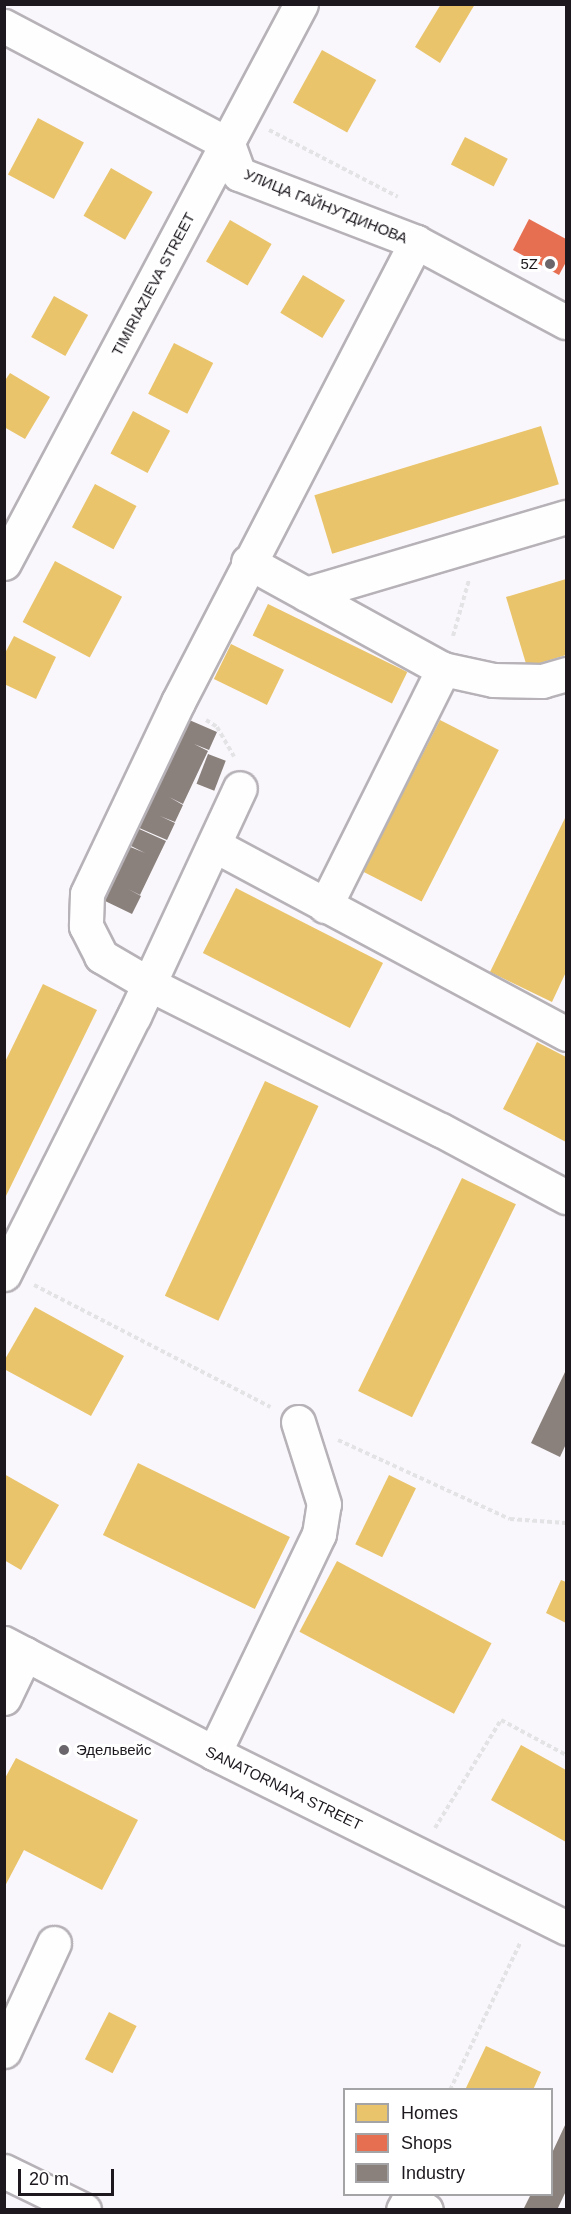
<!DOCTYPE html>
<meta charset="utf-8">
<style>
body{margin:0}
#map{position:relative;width:571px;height:2214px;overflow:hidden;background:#faf7fc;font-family:Helvetica,sans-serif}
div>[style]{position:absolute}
.homes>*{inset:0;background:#e9c46a;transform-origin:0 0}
.shops>*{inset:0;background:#e76f51}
.industry>*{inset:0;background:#8a817c;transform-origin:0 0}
.path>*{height:4px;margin-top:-2px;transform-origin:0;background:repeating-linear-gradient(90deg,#e3e2e4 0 4.5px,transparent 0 7.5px)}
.roads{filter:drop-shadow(2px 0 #b6b2b7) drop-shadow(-2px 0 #b6b2b7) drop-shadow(0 2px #b6b2b7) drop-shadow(0 -2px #b6b2b7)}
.minor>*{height:33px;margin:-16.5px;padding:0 16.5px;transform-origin:16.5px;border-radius:16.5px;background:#fefeff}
.dots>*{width:16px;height:16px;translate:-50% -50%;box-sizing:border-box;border:3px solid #fff;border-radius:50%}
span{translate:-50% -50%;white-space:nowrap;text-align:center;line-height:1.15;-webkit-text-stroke:6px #fff;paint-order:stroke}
.street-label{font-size:15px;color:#1c181e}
.poi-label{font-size:15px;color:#1c181e}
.right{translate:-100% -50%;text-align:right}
.left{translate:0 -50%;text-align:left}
.frame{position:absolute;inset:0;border:6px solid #1c181e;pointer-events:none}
.legend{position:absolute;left:343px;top:2088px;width:210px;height:108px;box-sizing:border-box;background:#fff;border:2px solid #a4a3a5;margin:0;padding:8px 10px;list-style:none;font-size:18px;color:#1c181e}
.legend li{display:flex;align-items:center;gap:12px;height:30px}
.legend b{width:30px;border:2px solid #a4a3a5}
.scale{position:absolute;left:18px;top:2169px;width:96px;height:27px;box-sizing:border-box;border:3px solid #1c181e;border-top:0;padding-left:8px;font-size:18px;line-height:21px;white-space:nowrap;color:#1c181e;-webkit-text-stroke:4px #fff;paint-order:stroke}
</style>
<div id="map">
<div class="homes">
<i style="clip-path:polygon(441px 4px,475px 4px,440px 63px,415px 47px)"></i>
<i style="left:322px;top:50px;width:62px;height:60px;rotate:29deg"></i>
<i style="left:38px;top:118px;width:52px;height:64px;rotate:28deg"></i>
<i style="left:465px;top:137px;width:48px;height:31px;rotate:27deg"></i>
<i style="left:111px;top:168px;width:48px;height:55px;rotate:30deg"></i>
<i style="left:230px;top:220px;width:48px;height:48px;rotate:30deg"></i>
<i style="left:303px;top:275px;width:49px;height:44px;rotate:31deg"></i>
<i style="left:54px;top:296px;width:39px;height:47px;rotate:29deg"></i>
<i style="left:174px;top:343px;width:44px;height:57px;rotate:27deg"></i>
<i style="clip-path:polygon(10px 373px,50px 397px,25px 439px,4px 427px,4px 382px)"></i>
<i style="left:133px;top:411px;width:42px;height:48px;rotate:28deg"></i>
<i style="left:541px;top:426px;width:61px;height:237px;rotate:73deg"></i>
<i style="left:95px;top:484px;width:47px;height:49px;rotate:28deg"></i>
<i style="left:55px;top:561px;width:76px;height:69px;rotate:28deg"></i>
<i style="clip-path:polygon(566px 579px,566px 655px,527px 667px,506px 597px)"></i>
<i style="left:268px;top:604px;width:155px;height:35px;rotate:26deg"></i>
<i style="clip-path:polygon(14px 636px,56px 657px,36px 699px,4px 684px,4px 655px)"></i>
<i style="left:231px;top:644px;width:59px;height:39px;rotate:26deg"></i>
<i style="left:440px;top:720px;width:66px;height:170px;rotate:27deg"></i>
<i style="clip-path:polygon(566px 816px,566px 972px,552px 1002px,490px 972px)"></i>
<i style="left:236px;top:888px;width:165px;height:73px;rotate:27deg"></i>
<i style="clip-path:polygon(43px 984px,97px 1010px,4px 1200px,4px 1064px)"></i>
<i style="clip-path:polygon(537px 1042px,566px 1057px,566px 1142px,503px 1109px)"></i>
<i style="left:265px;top:1081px;width:59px;height:237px;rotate:25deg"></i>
<i style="left:462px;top:1178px;width:60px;height:237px;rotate:26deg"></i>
<i style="clip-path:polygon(35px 1307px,124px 1356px,91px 1416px,4px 1369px,4px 1361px)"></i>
<i style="left:138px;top:1463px;width:169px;height:80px;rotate:26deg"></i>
<i style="clip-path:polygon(4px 1474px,59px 1505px,21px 1570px,4px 1560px)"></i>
<i style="left:389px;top:1475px;width:30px;height:77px;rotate:26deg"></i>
<i style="left:337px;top:1561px;width:175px;height:80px;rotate:28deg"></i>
<i style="clip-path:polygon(561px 1580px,566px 1582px,566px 1623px,546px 1613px)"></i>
<i style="clip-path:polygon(521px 1745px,566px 1770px,566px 1842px,491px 1800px)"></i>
<i style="clip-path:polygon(16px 1758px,138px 1820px,102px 1890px,24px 1850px,4px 1888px,4px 1780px)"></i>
<i style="left:109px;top:2012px;width:31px;height:53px;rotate:27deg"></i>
<i style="clip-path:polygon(486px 2046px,541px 2072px,533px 2090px,465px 2090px)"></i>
</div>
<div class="shops">
<i style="clip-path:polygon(529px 219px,566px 239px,566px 262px,559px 275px,513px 250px)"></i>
</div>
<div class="industry">
<i style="clip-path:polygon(187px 719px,217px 732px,209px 750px,194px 744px,208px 751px,183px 804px,169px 797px,183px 805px,175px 822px,160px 816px,175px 823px,167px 840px,137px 827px)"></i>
<i style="left:208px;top:754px;width:19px;height:32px;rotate:21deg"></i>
<i style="clip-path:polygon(137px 828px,166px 841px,140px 895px,128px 889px,141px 896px,132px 914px,103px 900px,128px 846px,145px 853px,129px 845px)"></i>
<i style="clip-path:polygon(566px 1370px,566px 1444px,560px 1457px,531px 1443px)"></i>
<i style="clip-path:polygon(566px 2123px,566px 2191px,557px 2210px,523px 2210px,531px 2194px,552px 2194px,552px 2153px)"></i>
</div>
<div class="path">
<i style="left:269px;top:130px;width:145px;rotate:27.4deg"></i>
<i style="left:453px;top:636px;width:58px;rotate:-74.1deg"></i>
<i style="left:206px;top:720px;width:13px;rotate:32deg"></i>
<i style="left:217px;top:727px;width:34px;rotate:60deg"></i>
<i style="left:34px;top:1285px;width:266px;rotate:27.3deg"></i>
<i style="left:338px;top:1440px;width:189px;rotate:24.7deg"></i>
<i style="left:510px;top:1519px;width:56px;rotate:4.1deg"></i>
<i style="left:435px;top:1828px;width:127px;rotate:-58.6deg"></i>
<i style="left:501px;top:1720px;width:74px;rotate:28.3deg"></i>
<i style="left:450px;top:2090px;width:165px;rotate:-64.5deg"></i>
</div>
<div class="roads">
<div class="minor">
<i style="left:4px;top:26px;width:253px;rotate:27.8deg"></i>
<i style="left:228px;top:144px;width:32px;rotate:70deg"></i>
<i style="left:239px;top:174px;width:190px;rotate:21deg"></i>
<i style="left:416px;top:242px;width:170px;rotate:28.1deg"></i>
<i style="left:416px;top:242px;width:518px;rotate:117.36deg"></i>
<i style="left:178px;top:702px;width:212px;rotate:115.4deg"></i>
<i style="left:87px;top:894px;width:32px;rotate:92deg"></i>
<i style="left:86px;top:926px;width:34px;rotate:63deg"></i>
<i style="left:101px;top:956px;width:56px;rotate:30.3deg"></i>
<i style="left:149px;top:984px;width:326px;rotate:26.6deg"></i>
<i style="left:441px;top:1130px;width:142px;rotate:28.2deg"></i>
<i style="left:248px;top:562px;width:222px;rotate:28.8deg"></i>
<i style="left:443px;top:669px;width:51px;rotate:12.4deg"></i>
<i style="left:493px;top:680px;width:49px;rotate:1.2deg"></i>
<i style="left:542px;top:681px;width:25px;rotate:-16deg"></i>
<i style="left:4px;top:563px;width:633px;rotate:-62.02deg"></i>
<i style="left:306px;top:594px;width:271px;rotate:-16.5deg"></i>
<i style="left:214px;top:845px;width:400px;rotate:28.2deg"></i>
<i style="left:325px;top:906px;width:265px;rotate:-63.5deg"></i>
<i style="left:4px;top:1274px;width:289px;rotate:-63.3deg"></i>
<i style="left:134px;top:1016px;width:251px;rotate:-65.1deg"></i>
<i style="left:4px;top:1643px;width:237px;rotate:27.6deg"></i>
<i style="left:214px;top:1753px;width:393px;rotate:26.4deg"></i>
<i style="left:4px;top:1698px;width:49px;rotate:-64.5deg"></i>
<i style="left:214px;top:1753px;width:243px;rotate:-64.4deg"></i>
<i style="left:319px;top:1534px;width:30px;rotate:-81deg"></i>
<i style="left:324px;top:1504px;width:86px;rotate:-107.6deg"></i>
<i style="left:4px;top:2051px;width:119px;rotate:-65.2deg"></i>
<i style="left:4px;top:2171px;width:89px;rotate:26deg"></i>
<i style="left:403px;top:2210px;width:10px;rotate:-61deg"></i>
<i style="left:408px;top:2201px;width:20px;rotate:27deg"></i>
</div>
</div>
<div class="dots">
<i style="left:550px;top:264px;background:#6a666c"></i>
<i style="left:64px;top:1750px;background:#6a666c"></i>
</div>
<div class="street-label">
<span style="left:326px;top:206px;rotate:22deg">УЛИЦА ГАЙНУТДИНОВА</span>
<span style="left:153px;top:284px;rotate:-62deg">TIMIRIAZIEVA STREET</span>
<span style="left:284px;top:1788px;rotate:26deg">SANATORNAYA STREET</span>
</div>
<div class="poi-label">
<span class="right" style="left:538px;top:264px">5Z</span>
<span class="left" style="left:76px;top:1750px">Эдельвейс</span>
</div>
<div class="frame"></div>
<ul class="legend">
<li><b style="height:16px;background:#e9c46a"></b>Homes</li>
<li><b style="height:16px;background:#e76f51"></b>Shops</li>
<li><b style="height:16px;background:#8a817c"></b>Industry</li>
</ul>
<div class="scale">20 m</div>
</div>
